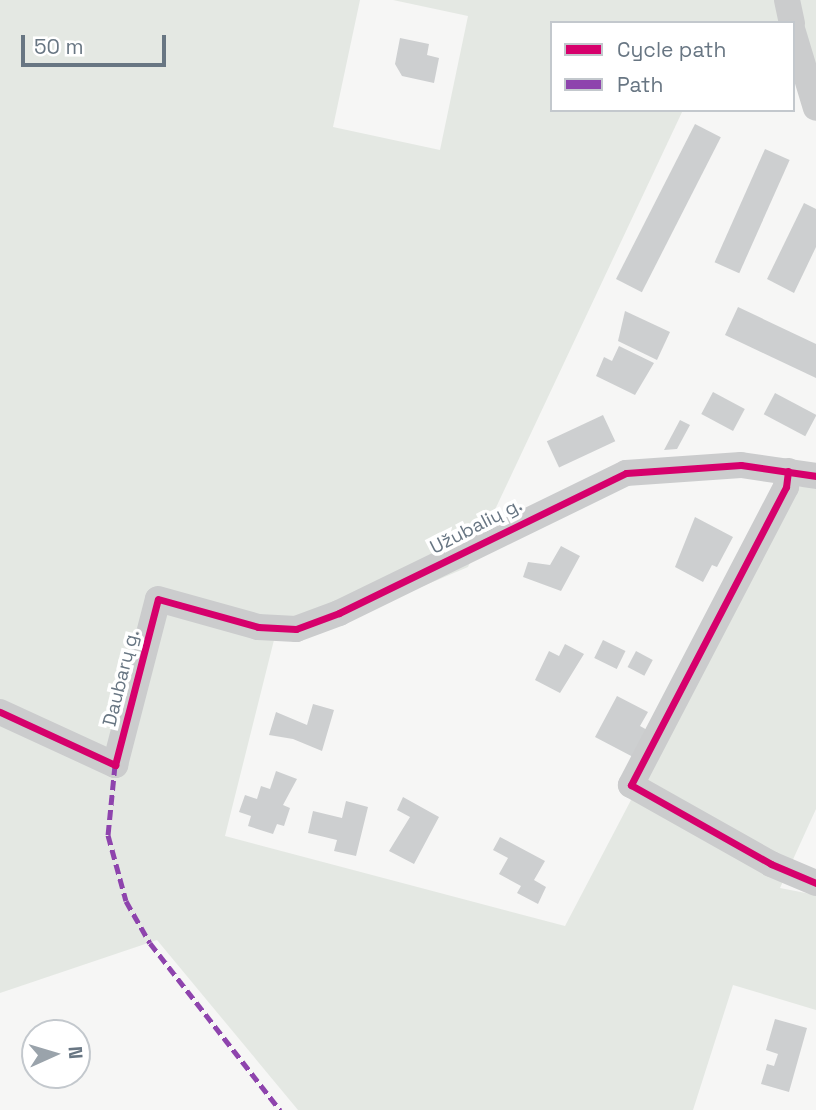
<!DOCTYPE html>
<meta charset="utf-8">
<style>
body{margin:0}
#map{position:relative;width:816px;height:1110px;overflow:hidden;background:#f6f6f5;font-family:"Space Grotesk",sans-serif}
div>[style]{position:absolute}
.green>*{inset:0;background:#e4e8e3}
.building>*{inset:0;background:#cdcfd0;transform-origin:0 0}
.minor>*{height:26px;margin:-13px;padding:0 13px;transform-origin:13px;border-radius:13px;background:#cbcccd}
.quiet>*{height:5px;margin-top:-2.5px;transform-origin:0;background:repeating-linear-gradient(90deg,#8e44ad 0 10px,transparent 0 15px)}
.cycleway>*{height:7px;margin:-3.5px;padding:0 3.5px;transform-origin:3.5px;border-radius:3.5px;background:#d6006c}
span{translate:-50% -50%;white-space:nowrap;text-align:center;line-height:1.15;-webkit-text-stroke:7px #fff;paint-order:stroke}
.street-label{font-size:19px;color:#687683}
.legend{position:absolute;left:550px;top:21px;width:245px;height:91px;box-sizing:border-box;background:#fff;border:2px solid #c3c8cd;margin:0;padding:9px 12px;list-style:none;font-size:21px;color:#687683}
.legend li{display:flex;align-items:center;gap:14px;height:35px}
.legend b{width:35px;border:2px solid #c3c8cd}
.north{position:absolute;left:21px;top:1019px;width:70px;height:70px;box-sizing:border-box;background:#fff;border:2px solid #c3c8cd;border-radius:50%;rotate:86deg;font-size:19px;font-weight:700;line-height:28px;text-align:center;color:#687683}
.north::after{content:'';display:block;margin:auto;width:24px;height:32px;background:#9aa3ab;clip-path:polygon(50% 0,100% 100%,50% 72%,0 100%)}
.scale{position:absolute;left:21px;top:35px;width:145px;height:32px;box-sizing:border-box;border:4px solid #687683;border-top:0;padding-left:9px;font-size:21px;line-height:24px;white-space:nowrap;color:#687683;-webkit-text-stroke:5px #fff;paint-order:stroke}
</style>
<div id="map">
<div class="green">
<i style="clip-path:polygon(0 0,360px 0,333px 127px,440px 150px,468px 16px,393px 0,779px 0,784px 23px,552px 23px,552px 110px,683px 110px,468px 567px,381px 604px,274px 640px,225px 836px,565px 926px,795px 487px,813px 487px,816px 482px,816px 809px,780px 888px,816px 895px,816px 1010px,733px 985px,693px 1110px,298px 1110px,157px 940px,0 993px)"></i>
<i style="clip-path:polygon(796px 0,816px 0,816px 83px)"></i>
</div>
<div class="building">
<i style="clip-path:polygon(400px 38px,429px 44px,427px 55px,439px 58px,434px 83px,402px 76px,395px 64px)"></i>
<i style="left:695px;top:124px;width:29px;height:174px;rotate:27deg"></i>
<i style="left:765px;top:149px;width:27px;height:124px;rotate:24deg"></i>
<i style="clip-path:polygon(804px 203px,816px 209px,816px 247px,794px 293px,767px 279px)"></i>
<i style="clip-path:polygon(738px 307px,816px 344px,816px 378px,725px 335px)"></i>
<i style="clip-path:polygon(625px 311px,670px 332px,657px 360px,618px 341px)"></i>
<i style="clip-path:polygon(619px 346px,654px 363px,635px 395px,596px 376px,604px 357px,612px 361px)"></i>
<i style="left:713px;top:392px;width:36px;height:25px;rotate:28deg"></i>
<i style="left:775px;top:393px;width:47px;height:24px;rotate:28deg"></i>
<i style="left:603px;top:415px;width:29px;height:62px;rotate:65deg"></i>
<i style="clip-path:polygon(680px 420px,690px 425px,677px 449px,664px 450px)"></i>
<i style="clip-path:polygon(695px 517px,733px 537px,717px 567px,712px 565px,703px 582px,675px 567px)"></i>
<i style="clip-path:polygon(561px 546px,580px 556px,561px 591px,523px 577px,528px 562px,550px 565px)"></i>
<i style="left:603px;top:640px;width:25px;height:20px;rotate:26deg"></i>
<i style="clip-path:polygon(565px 644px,584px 654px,560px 693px,535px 680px,549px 651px,559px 656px)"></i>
<i style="left:636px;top:651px;width:19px;height:18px;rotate:28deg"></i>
<i style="clip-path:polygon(617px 696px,648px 712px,640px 726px,649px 731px,635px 758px,595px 737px)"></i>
<i style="clip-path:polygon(313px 704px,334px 710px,322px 751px,293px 739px,269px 735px,276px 712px,307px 725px)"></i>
<i style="clip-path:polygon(276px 771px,297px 779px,283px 805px,290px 808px,284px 826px,277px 824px,273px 834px,248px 826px,251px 816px,239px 812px,245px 795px,257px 799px,261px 786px,270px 789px)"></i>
<i style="clip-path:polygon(403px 797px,439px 817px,414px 864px,389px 851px,410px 817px,397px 810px)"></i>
<i style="clip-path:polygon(346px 801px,368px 807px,356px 856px,334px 851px,337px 840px,308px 833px,313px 811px,342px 818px)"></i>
<i style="clip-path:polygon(500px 837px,545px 861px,534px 880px,546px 887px,538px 904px,517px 893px,521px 886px,499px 874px,508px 858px,493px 850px)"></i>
<i style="clip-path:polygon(775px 1019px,807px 1028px,789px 1092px,761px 1084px,767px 1064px,774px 1066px,778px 1054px,766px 1050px)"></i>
</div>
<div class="minor">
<i style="left:787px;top:0;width:24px;rotate:78deg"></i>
<i style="left:793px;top:32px;width:79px;rotate:73.2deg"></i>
<i style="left:788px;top:471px;width:16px;rotate:97deg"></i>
<i style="left:786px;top:487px;width:336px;rotate:117.5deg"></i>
<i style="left:631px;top:785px;width:161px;rotate:29.4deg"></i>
<i style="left:771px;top:864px;width:49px;rotate:22.9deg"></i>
<i style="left:0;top:712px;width:127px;rotate:24.7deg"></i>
<i style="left:115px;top:765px;width:171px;rotate:-75.5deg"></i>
<i style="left:158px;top:599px;width:104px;rotate:15.6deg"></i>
<i style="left:258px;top:627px;width:38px;rotate:3deg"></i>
<i style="left:296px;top:629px;width:46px;rotate:-20.4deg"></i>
<i style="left:339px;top:613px;width:319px;rotate:-26deg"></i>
<i style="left:626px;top:473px;width:115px;rotate:-4deg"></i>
<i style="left:741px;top:465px;width:76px;rotate:8.3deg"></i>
</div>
<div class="quiet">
<i style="left:115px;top:765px;width:70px;rotate:95.7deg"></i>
<i style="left:108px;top:835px;width:68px;rotate:74.7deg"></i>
<i style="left:126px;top:901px;width:48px;rotate:60.3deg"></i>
<i style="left:150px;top:943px;width:212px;rotate:52.1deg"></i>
</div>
<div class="cycleway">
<i style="left:788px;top:471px;width:16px;rotate:97deg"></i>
<i style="left:786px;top:487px;width:336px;rotate:117.5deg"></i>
<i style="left:631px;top:785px;width:161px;rotate:29.4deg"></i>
<i style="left:771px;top:864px;width:49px;rotate:22.9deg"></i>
<i style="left:0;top:712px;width:127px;rotate:24.7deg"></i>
<i style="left:115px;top:765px;width:171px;rotate:-75.5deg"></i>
<i style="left:158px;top:599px;width:104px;rotate:15.6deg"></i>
<i style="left:258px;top:627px;width:38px;rotate:3deg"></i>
<i style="left:296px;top:629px;width:46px;rotate:-20.4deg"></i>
<i style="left:339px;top:613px;width:319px;rotate:-26deg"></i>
<i style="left:626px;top:473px;width:115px;rotate:-4deg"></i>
<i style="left:741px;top:465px;width:76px;rotate:8.3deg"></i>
</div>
<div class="street-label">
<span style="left:476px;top:526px;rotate:-27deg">Užubalių g.</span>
<span style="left:121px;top:678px;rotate:-76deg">Daubarų g.</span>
</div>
<ul class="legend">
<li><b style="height:9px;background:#d6006c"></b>Cycle path</li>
<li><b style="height:9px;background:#8e44ad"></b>Path</li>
</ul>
<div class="north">N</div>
<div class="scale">50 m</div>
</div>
